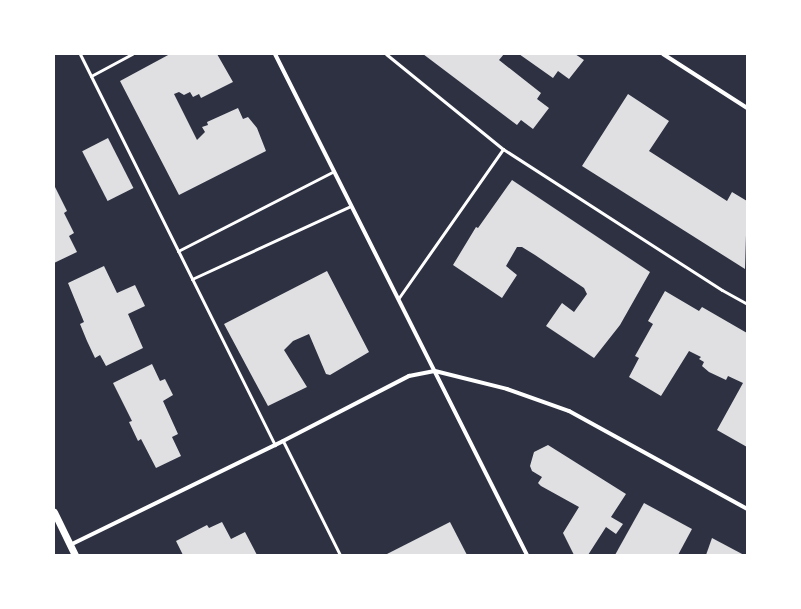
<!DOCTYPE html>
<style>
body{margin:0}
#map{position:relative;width:801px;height:609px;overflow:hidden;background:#2d3142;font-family:"DejaVu Sans",sans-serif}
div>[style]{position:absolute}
.building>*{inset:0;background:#e0e0e3;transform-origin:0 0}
.service>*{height:3px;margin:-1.5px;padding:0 1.5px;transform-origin:1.5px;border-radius:1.5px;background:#fff}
.minor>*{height:4px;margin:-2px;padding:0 2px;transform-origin:2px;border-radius:2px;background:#fff}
.tertiary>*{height:7px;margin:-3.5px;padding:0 3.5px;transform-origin:3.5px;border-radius:3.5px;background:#fff}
span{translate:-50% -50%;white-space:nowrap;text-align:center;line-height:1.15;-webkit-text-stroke:4px #fff;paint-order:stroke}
.frame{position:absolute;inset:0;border:55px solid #fff;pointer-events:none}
</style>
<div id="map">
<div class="building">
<i style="clip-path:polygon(170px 54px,217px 54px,233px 82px,201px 98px,199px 94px,193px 97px,190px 92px,184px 95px,179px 92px,174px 94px,197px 140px,205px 132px,202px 127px,208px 125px,207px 122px,238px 108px,243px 119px,248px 117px,257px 128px,266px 151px,179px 195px,120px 81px)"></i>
<i style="clip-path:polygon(423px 54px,504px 54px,499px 60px,541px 93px,537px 99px,549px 108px,533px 129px,521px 120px,517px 125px)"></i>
<i style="clip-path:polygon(519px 54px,575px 54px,584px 60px,569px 79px,558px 71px,553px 78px)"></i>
<i style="clip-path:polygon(628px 94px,669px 121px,649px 151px,727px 201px,732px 192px,747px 201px,745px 269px,582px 166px)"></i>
<i style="left:108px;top:138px;width:56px;height:29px;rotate:63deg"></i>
<i style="clip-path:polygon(512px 180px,650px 272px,620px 325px,594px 358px,546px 326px,562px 303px,574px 312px,587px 294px,584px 288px,535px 255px,522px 247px,517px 247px,506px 266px,517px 275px,502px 298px,453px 265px,476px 227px,478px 228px)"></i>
<i style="clip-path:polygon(54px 185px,67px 211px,64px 213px,74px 233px,69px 236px,77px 252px,54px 263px)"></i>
<i style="clip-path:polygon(104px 266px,117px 293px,135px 285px,145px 306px,128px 314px,143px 348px,106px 366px,100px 355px,95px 358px,87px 341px,80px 324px,84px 322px,68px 283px)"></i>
<i style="clip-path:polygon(327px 271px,369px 352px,330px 375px,326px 374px,309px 334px,293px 341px,284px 350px,307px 387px,268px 406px,224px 324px)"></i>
<i style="clip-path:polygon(665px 291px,699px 311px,702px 307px,747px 333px,747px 447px,717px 430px,743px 383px,728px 376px,726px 380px,709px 372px,702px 366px,704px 362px,699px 359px,701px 357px,689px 351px,661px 396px,629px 377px,639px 358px,635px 356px,653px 324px,648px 321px)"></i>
<i style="clip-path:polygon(152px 364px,160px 381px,165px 379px,173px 395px,163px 401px,178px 434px,172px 437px,181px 456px,156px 468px,141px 439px,138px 441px,129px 422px,132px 421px,113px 383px)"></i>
<i style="clip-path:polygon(548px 445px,626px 494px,611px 517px,623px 524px,616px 534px,606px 527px,588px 555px,574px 555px,563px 533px,579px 507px,541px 486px,538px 483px,542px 477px,532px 471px,530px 466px,534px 452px)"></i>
<i style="clip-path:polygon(644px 503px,692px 529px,678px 555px,615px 555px)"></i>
<i style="clip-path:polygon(222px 522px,231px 539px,245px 532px,257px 555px,183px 555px,176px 541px,207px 525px,209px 528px)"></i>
<i style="clip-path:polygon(450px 522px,467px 555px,385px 555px)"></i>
<i style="clip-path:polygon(712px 538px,744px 555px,706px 555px)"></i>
</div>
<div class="service">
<i style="left:80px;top:54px;width:437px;rotate:63.5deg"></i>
<i style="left:386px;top:54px;width:151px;rotate:39.1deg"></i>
<i style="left:91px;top:76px;width:47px;rotate:-28.2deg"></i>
<i style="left:178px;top:251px;width:175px;rotate:-27.1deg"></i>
<i style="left:192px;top:279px;width:175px;rotate:-24.7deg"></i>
<i style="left:398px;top:299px;width:183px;rotate:-55deg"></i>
<i style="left:503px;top:149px;width:260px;rotate:32.8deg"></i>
<i style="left:722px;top:290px;width:29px;rotate:29deg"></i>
<i style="left:283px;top:441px;width:127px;rotate:63.4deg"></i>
</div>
<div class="minor">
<i style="left:275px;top:54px;width:561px;rotate:63.3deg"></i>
<i style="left:663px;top:54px;width:100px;rotate:32.7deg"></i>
<i style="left:70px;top:545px;width:237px;rotate:-26deg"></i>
<i style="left:283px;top:441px;width:142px;rotate:-27.3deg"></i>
<i style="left:409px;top:376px;width:26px;rotate:-11deg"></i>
<i style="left:435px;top:371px;width:74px;rotate:14deg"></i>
<i style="left:507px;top:389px;width:66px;rotate:19.5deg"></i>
<i style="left:569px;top:411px;width:203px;rotate:28.8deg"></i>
</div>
<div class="tertiary">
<i style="left:54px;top:512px;width:48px;rotate:64deg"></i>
</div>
<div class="frame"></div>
</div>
